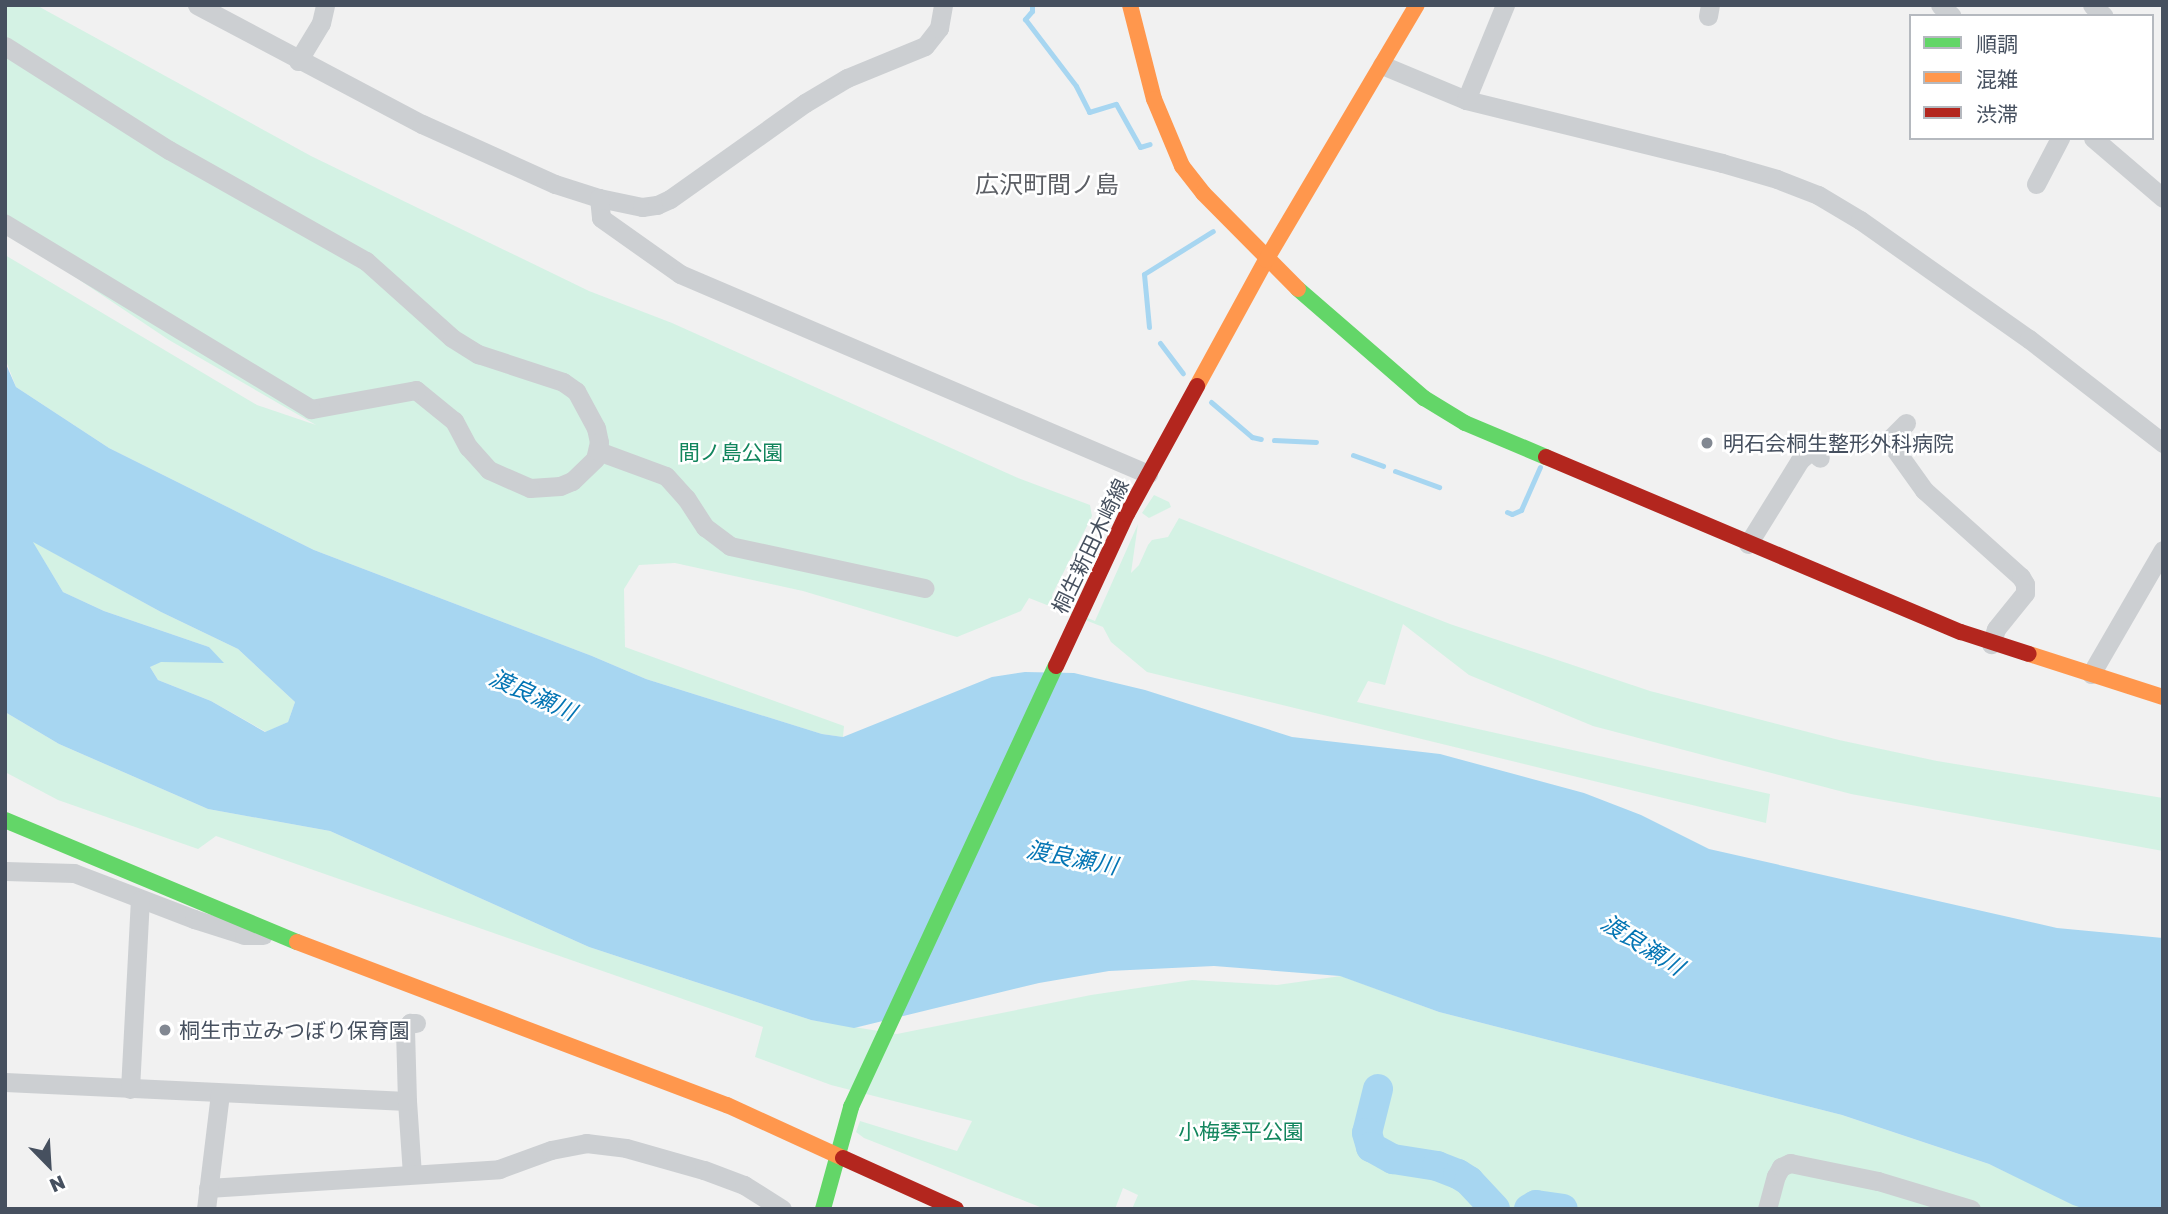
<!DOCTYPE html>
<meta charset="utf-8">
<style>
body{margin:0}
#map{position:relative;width:2168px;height:1214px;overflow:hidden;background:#f1f1f1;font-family:"Golos Text","Noto Sans JP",sans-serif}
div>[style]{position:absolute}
.green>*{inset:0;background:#d4f2e4}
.water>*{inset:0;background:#a7d6f1}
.stream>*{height:5px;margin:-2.5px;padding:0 2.5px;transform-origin:2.5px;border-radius:2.5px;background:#a7d6f1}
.river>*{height:30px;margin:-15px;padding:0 15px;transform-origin:15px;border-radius:15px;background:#a7d6f1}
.street>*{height:19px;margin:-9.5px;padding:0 9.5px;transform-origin:9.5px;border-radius:9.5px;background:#cccfd2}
.fast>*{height:16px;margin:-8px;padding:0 8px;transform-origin:8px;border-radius:8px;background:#63d668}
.slow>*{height:16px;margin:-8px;padding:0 8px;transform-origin:8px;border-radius:8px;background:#ff974d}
.jam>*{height:16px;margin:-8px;padding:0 8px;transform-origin:8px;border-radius:8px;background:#b3261e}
.dots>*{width:19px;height:19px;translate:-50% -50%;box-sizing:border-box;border:4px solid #fff;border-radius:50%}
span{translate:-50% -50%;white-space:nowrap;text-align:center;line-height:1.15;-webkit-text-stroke:5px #fff;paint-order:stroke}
.poi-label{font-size:21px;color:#46505f}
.left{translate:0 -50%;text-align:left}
.park-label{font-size:21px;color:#12855d}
.street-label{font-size:21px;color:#46505f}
.water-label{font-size:23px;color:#0475b4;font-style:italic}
.quarter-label{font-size:24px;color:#5c5f65}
.frame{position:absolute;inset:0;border:7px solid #46505f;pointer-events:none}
.legend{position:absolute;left:1909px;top:14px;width:245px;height:126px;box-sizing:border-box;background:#fff;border:2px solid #b5b9bf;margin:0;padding:9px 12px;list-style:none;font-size:21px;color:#46505f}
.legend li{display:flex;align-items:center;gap:14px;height:35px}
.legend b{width:35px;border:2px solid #b5b9bf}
.north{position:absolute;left:14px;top:1130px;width:70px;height:70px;-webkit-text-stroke:5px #fff;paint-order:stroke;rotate:156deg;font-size:19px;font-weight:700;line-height:28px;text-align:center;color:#46505f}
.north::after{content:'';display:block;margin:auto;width:24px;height:32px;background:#46505f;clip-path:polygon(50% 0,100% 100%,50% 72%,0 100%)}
</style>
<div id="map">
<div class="green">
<i style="clip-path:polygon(5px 5px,36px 5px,311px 156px,589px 291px,672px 323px,1018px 478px,1090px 505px,1092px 516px,1052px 595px,1054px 602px,1060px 607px,1095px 621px,1138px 524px,1131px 573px,1139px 565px,1148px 545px,1152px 540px,1168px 537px,1179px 518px,1450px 624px,1650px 691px,1839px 740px,1937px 761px,2163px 798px,2163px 851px,1851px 794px,1593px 726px,1469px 675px,1403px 624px,1385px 685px,1368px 681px,1357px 702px,1770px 794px,1766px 823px,1147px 672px,1111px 642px,1103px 627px,1029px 598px,1021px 611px,957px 637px,803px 591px,675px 563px,639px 565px,624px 589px,625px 647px,844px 726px,843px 737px,822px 734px,646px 679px,592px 656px,314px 550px,109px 448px,16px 387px,5px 358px,5px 255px,257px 405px,316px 425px,169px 340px,5px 230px)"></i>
<i style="clip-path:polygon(1154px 495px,1169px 502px,1171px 507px,1149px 518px,1142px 513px)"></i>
<i style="clip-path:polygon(32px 541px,161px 612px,238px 649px,295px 702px,288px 722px,266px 732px,211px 701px,158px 680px,150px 667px,161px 661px,222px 663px,209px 647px,104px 611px,63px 592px)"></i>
<i style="clip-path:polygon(5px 712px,59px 744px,208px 809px,330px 831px,589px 947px,811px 1020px,897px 1034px,1091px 995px,1192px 980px,1277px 985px,1341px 976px,1439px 1012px,1842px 1115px,1989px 1164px,2085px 1209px,1132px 1209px,1138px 1195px,1123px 1188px,1115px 1209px,1045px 1209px,864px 1138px,856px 1132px,860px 1121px,957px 1151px,972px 1121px,831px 1085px,755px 1057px,763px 1027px,216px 836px,198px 849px,58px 800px,5px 772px)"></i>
</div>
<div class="water">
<i style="clip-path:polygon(evenodd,5px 362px,16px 387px,109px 448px,314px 550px,592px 656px,646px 679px,822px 734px,843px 737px,992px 677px,1025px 672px,1074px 673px,1145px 690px,1292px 737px,1440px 754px,1584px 793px,1641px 815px,1709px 849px,2057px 928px,2163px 938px,2163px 1209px,2085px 1209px,2073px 1205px,1989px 1164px,1842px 1115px,1439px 1012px,1340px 976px,1214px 966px,1109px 971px,1039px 983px,854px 1028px,811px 1020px,589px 947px,330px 831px,208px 809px,59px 744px,5px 712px,5px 362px,33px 542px,161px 612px,238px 649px,295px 702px,288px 722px,265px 732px,211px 701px,158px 680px,150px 667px,161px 662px,224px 663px,209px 647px,104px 611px,63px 592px,33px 542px)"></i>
</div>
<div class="stream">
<i style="left:1032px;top:5px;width:6px;rotate:90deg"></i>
<i style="left:1032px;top:11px;width:11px;rotate:131deg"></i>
<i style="left:1025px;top:19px;width:84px;rotate:52.7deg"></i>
<i style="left:1076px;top:86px;width:29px;rotate:63deg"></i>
<i style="left:1089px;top:112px;width:28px;rotate:-17deg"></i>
<i style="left:1116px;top:104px;width:49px;rotate:60.8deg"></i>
<i style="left:1140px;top:147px;width:10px;rotate:-17deg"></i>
<i style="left:1149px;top:327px;width:53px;rotate:-95.4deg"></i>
<i style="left:1144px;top:274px;width:81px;rotate:-31.9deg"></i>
<i style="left:1160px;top:343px;width:38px;rotate:53deg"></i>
<i style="left:1211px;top:402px;width:54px;rotate:40.5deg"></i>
<i style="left:1252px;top:437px;width:9px;rotate:13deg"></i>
<i style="left:1274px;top:440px;width:42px;rotate:2.7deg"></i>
<i style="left:1353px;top:455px;width:32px;rotate:20deg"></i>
<i style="left:1395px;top:471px;width:47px;rotate:20deg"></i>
<i style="left:1507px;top:512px;width:5px;rotate:22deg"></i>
<i style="left:1512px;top:514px;width:10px;rotate:-24deg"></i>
<i style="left:1521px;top:510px;width:47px;rotate:-66.2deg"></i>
</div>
<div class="river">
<i style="left:1378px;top:1089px;width:45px;rotate:104deg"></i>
<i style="left:1367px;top:1133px;width:15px;rotate:74deg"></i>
<i style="left:1371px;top:1147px;width:25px;rotate:29deg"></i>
<i style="left:1393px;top:1159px;width:45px;rotate:9deg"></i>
<i style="left:1437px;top:1166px;width:22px;rotate:21deg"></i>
<i style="left:1458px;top:1174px;width:13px;rotate:32deg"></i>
<i style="left:1469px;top:1181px;width:38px;rotate:47deg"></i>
<i style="left:1529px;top:1209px;width:8px;rotate:-30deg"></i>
<i style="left:1536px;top:1205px;width:27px;rotate:8deg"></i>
</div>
<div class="street">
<i style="left:197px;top:5px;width:255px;rotate:27.9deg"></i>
<i style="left:422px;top:124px;width:146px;rotate:24.3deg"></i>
<i style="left:555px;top:184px;width:46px;rotate:17.7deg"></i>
<i style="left:599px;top:198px;width:44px;rotate:11.8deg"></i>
<i style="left:642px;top:207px;width:15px;rotate:-8deg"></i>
<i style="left:657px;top:205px;width:14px;rotate:-25deg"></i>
<i style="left:670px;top:199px;width:166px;rotate:-35.4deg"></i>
<i style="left:805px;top:103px;width:49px;rotate:-30.8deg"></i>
<i style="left:847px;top:78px;width:84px;rotate:-22.3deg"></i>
<i style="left:925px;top:46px;width:23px;rotate:-52deg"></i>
<i style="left:939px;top:28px;width:23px;rotate:-80deg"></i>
<i style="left:1940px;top:5px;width:16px;rotate:43deg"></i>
<i style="left:2092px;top:5px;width:16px;rotate:43deg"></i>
<i style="left:1708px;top:16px;width:11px;rotate:-80deg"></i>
<i style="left:5px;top:46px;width:194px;rotate:32.4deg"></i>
<i style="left:169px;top:150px;width:226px;rotate:29.4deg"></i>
<i style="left:366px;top:261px;width:115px;rotate:41.8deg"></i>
<i style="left:452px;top:338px;width:31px;rotate:32deg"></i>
<i style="left:478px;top:354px;width:89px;rotate:18.2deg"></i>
<i style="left:563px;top:382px;width:16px;rotate:35deg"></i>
<i style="left:576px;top:391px;width:42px;rotate:61.6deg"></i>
<i style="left:596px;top:428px;width:14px;rotate:78deg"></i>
<i style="left:599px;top:442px;width:17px;rotate:103deg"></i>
<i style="left:595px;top:459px;width:32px;rotate:136deg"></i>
<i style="left:572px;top:481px;width:13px;rotate:157deg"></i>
<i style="left:560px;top:486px;width:30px;rotate:176deg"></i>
<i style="left:530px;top:488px;width:45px;rotate:-156.3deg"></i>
<i style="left:489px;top:470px;width:31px;rotate:-132deg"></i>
<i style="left:468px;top:447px;width:30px;rotate:-118deg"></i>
<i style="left:454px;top:421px;width:49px;rotate:-140.8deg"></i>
<i style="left:416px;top:390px;width:107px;rotate:169.7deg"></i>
<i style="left:311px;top:409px;width:358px;rotate:-148.8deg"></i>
<i style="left:298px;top:61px;width:44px;rotate:-58.8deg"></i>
<i style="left:321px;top:23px;width:18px;rotate:-77deg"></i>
<i style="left:1382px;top:65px;width:91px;rotate:22.6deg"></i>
<i style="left:1466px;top:100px;width:264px;rotate:13.8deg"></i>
<i style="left:1722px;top:163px;width:57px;rotate:16.2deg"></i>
<i style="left:1777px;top:179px;width:44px;rotate:21.3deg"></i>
<i style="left:1818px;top:195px;width:49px;rotate:30.8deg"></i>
<i style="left:1860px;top:220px;width:207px;rotate:35.2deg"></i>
<i style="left:2029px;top:339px;width:170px;rotate:37.8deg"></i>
<i style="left:1466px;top:100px;width:103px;rotate:-67.7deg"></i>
<i style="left:2093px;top:138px;width:92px;rotate:40.6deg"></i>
<i style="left:2036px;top:184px;width:52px;rotate:-62.4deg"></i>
<i style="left:599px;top:198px;width:20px;rotate:84deg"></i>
<i style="left:601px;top:218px;width:97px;rotate:35.3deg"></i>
<i style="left:680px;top:274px;width:509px;rotate:23.14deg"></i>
<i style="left:1906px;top:423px;width:23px;rotate:135deg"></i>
<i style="left:1890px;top:439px;width:10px;rotate:66deg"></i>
<i style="left:1894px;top:448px;width:52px;rotate:54.5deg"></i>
<i style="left:1924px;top:490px;width:130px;rotate:41.9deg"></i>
<i style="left:2021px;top:577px;width:8px;rotate:60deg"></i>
<i style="left:2025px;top:584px;width:9px;rotate:90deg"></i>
<i style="left:2025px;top:593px;width:46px;rotate:128.9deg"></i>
<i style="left:1996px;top:629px;width:16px;rotate:108deg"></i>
<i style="left:598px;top:451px;width:72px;rotate:20.2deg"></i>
<i style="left:666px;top:476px;width:30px;rotate:48deg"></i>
<i style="left:686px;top:498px;width:35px;rotate:57deg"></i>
<i style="left:705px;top:527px;width:31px;rotate:37deg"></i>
<i style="left:730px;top:546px;width:199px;rotate:12.2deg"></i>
<i style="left:1748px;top:544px;width:99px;rotate:-58.2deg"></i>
<i style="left:1800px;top:460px;width:16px;rotate:-40deg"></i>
<i style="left:1812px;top:450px;width:11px;rotate:45deg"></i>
<i style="left:2091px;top:674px;width:143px;rotate:-59.9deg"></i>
<i style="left:5px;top:871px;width:69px;rotate:1.7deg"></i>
<i style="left:74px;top:873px;width:129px;rotate:21deg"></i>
<i style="left:194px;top:919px;width:52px;rotate:17.7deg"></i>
<i style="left:244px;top:935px;width:19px"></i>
<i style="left:5px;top:1082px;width:402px;rotate:2.7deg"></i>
<i style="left:407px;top:1101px;width:73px;rotate:86.1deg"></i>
<i style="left:130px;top:1089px;width:189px;rotate:-87deg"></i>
<i style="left:407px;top:1101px;width:71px;rotate:-91.6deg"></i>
<i style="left:405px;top:1030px;width:9px;rotate:-54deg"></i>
<i style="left:410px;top:1023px;width:6px"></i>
<i style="left:208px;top:1188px;width:292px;rotate:-3.7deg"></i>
<i style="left:499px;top:1169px;width:55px;rotate:-20.1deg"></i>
<i style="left:551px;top:1150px;width:36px;rotate:-11deg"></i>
<i style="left:586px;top:1143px;width:40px;rotate:7.1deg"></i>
<i style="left:626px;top:1148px;width:81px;rotate:15.8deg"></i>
<i style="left:704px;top:1170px;width:43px;rotate:20.6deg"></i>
<i style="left:744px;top:1185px;width:45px;rotate:32.3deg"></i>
<i style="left:206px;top:1209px;width:116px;rotate:-83.1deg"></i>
<i style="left:1767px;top:1209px;width:34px;rotate:-75deg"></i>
<i style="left:1776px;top:1176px;width:10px;rotate:-61deg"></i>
<i style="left:1781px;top:1167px;width:10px;rotate:-24deg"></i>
<i style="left:1790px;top:1163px;width:90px;rotate:11.6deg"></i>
<i style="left:1878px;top:1181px;width:97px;rotate:16.8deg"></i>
</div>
<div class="fast">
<i style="left:1298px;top:289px;width:167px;rotate:40.9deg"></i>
<i style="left:1424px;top:398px;width:48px;rotate:31.4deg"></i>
<i style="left:1465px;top:423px;width:88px;rotate:22.8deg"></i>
<i style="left:5px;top:820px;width:316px;rotate:22.7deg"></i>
<i style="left:823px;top:1209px;width:106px;rotate:-74.6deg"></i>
<i style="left:851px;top:1107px;width:486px;rotate:-65.1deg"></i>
</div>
<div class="slow">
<i style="left:1130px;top:5px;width:97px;rotate:75.7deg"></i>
<i style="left:1154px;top:99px;width:73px;rotate:67.3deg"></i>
<i style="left:1182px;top:166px;width:34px;rotate:52deg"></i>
<i style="left:1203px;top:193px;width:135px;rotate:45.3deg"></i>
<i style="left:1197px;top:386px;width:144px;rotate:-61.3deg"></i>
<i style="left:1266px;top:260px;width:296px;rotate:-59.4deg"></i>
<i style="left:2029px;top:654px;width:141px;rotate:17.8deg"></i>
<i style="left:297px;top:942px;width:460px;rotate:20.8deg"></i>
<i style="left:727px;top:1105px;width:128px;rotate:24.6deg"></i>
</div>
<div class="jam">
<i style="left:1546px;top:457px;width:450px;rotate:22.9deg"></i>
<i style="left:1961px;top:632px;width:71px;rotate:17.9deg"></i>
<i style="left:1056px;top:666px;width:168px;rotate:-65deg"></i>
<i style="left:1127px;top:514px;width:146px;rotate:-61.3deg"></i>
<i style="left:843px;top:1158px;width:124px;rotate:24.3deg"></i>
</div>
<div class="dots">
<i style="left:1707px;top:443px;background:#828892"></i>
<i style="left:165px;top:1030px;background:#828892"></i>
</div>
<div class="poi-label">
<span class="left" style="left:1723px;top:443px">明石会桐生整形外科病院</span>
<span class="left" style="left:179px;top:1030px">桐生市立みつぼり保育園</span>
</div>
<div class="park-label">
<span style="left:731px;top:452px">間ノ島公園</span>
<span style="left:1241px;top:1131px">小梅琴平公園</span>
</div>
<div class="street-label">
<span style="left:1090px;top:546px;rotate:-64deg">桐生新田木崎線</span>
</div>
<div class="water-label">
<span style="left:533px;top:694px;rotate:24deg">渡良瀬川</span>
<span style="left:1072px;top:857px;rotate:11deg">渡良瀬川</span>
<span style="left:1643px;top:944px;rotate:32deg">渡良瀬川</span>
</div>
<div class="quarter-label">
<span style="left:1047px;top:184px">広沢町間ノ島</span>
</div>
<div class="frame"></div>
<ul class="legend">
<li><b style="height:9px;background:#63d668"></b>順調</li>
<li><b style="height:9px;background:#ff974d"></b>混雑</li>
<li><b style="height:9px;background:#b3261e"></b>渋滞</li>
</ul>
<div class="north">N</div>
</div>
